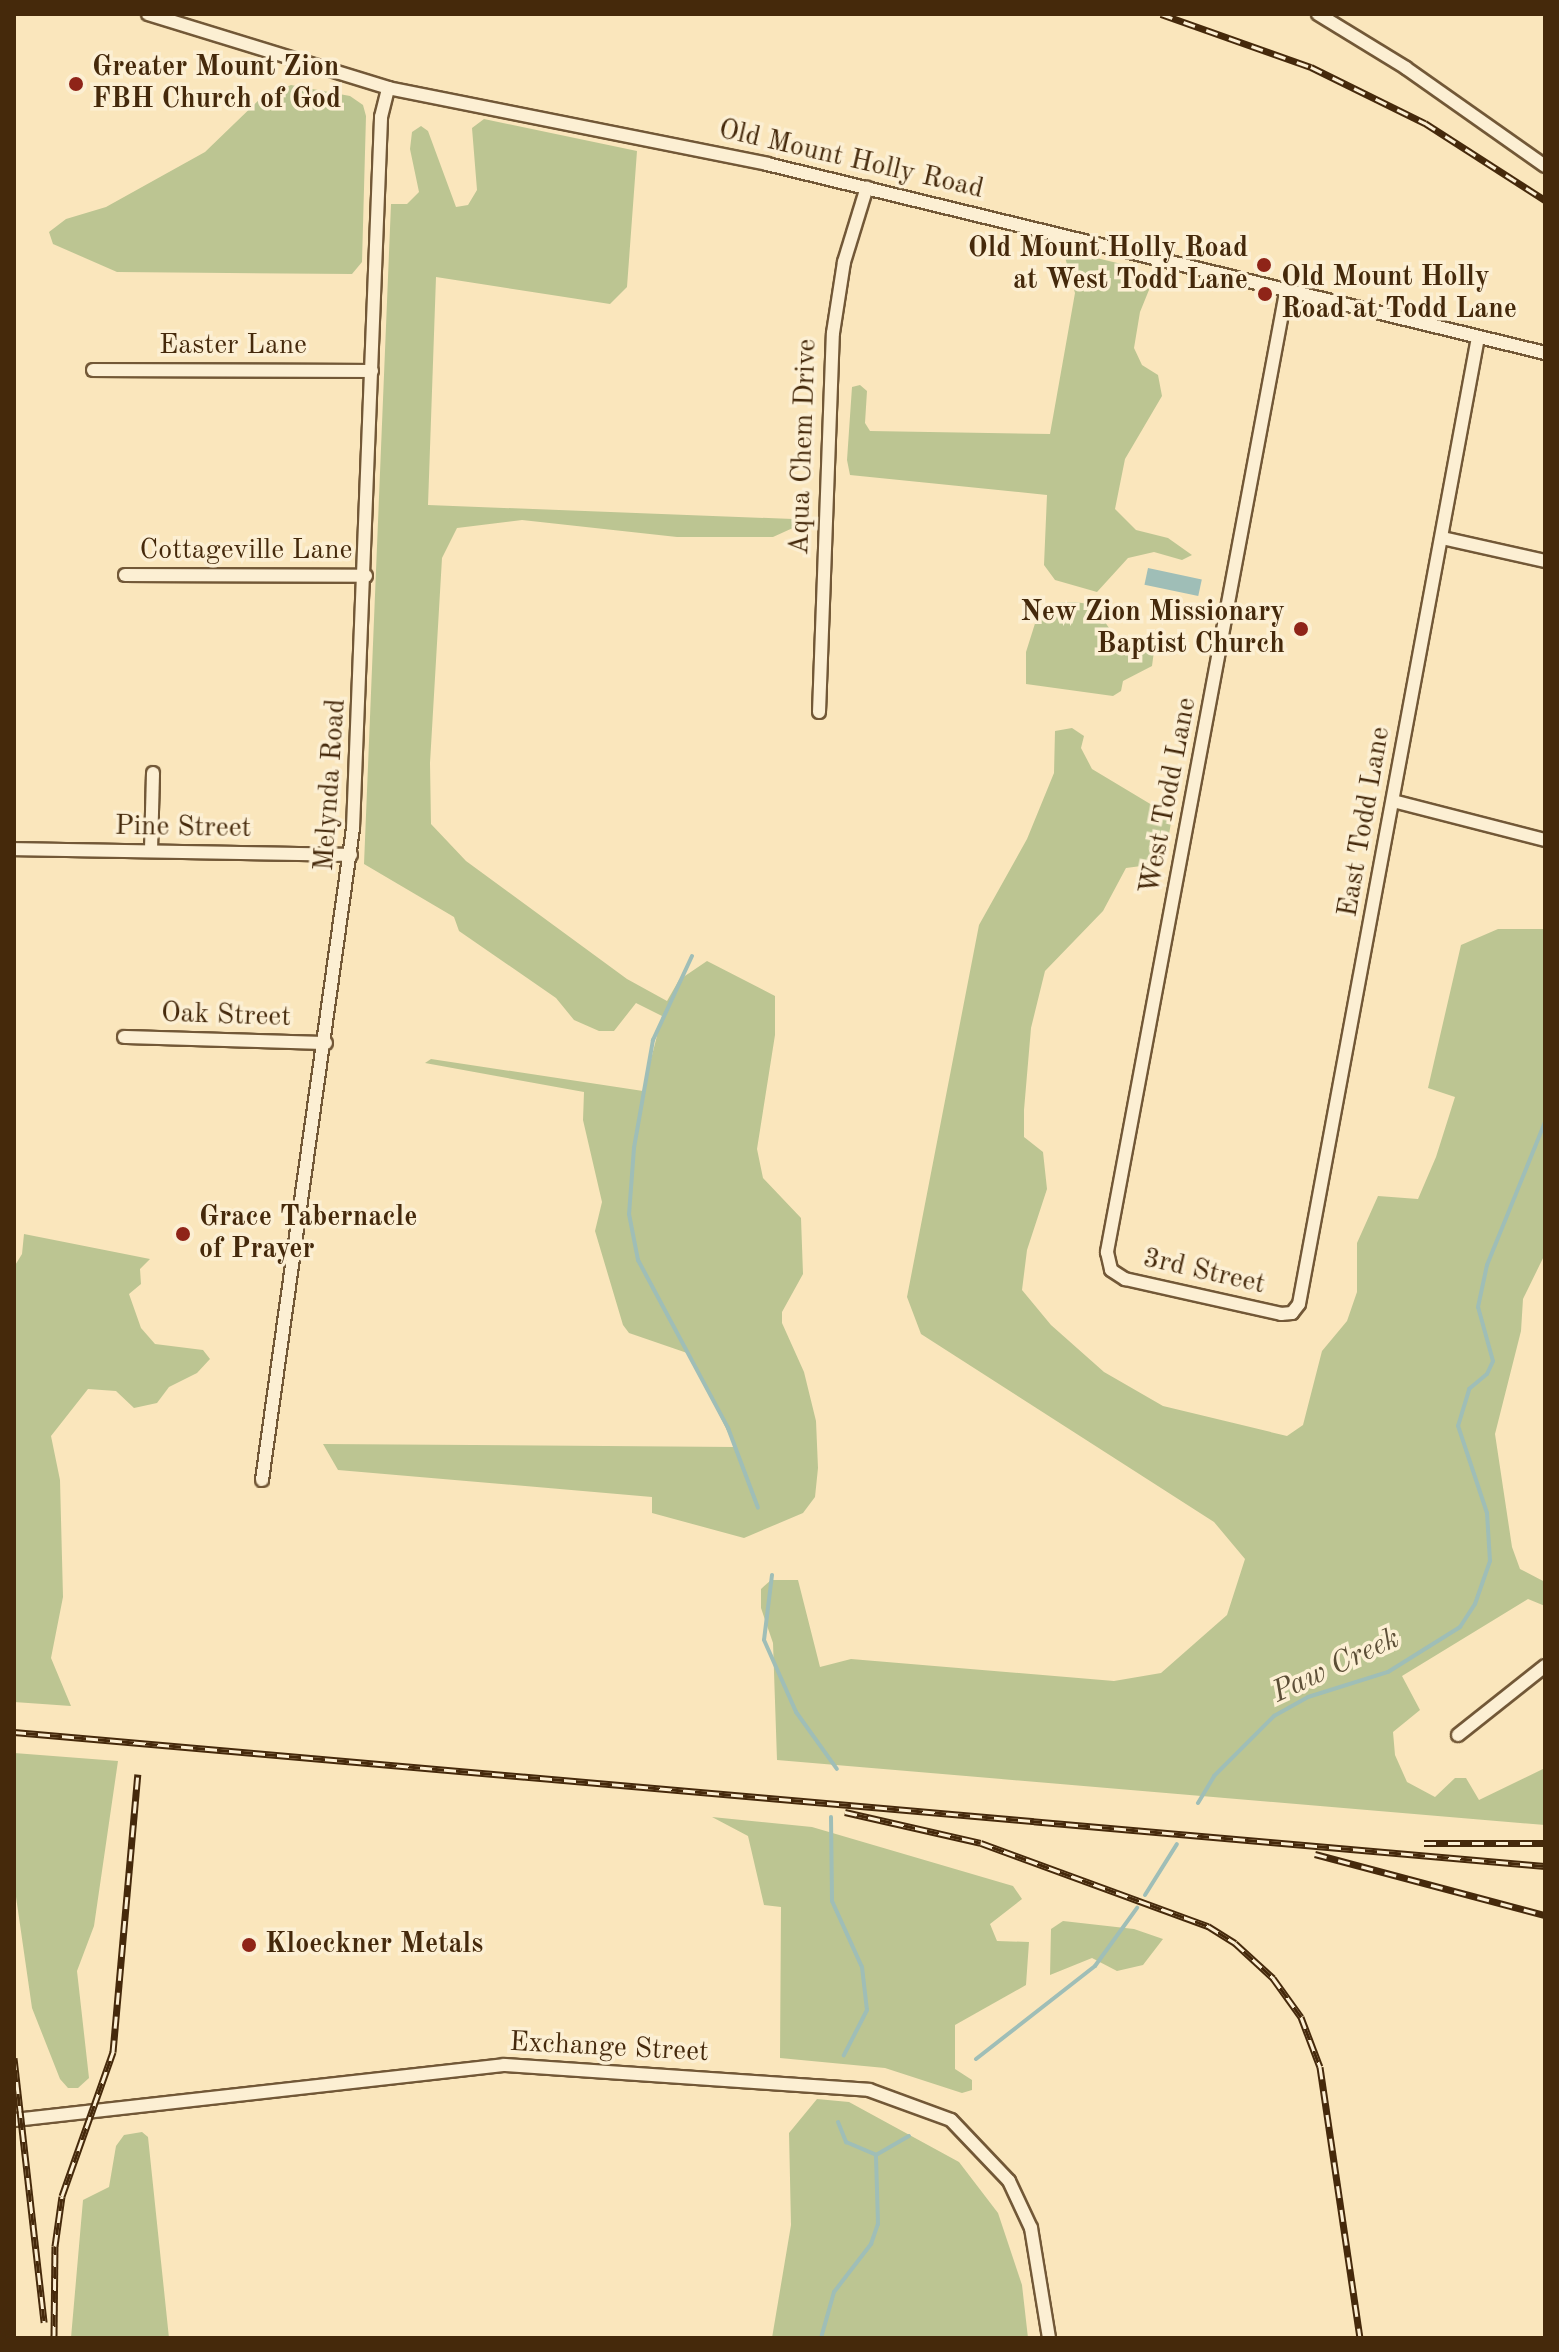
<!DOCTYPE html>
<style>
body{margin:0}
#map{position:relative;width:1559px;height:2352px;overflow:hidden;background:#fae6bc;font-family:"Old Standard TT",serif}
div>[style]{position:absolute}
.green>*{inset:0;background:#bcc592}
.water>*{inset:0;background:#9fbeb7;transform-origin:0 0}
.stream>*{height:4px;margin:-2px;padding:0 2px;transform-origin:2px;border-radius:2px;background:#9fbeb7}
.roads{filter:drop-shadow(2px 0 #725837) drop-shadow(-2px 0 #725837) drop-shadow(0 2px #725837) drop-shadow(0 -2px #725837)}
.minor>*{height:12px;margin:-6px;padding:0 6px;transform-origin:6px;border-radius:6px;background:#fcefd3}
.rail>*{height:7px;margin-top:-3.5px;transform-origin:0;background:repeating-linear-gradient(90deg,#fcefd3 0 12px,#45290b 0 24px);box-sizing:border-box;border-block:2px solid #45290b}
.dots>*{width:22px;height:22px;translate:-50% -50%;box-sizing:border-box;border:4px solid #fcefd3;border-radius:50%}
span{translate:-50% -50%;white-space:nowrap;text-align:center;line-height:1.15;-webkit-text-stroke:7px #fcefd3;paint-order:stroke}
.poi-label{font-size:28px;color:#45290b;font-weight:700}
.left{translate:0 -50%;text-align:left}
.right{translate:-100% -50%;text-align:right}
.street-label{font-size:28px;color:#45290b}
.water-label{font-size:30px;color:#5c4e36;font-style:italic}
.frame{position:absolute;inset:0;border:16px solid #45290b;pointer-events:none}
</style>
<div id="map">
<div class="green">
<i style="clip-path:polygon(291px 85px,350px 96px,363px 105px,366px 116px,362px 262px,352px 274px,117px 272px,53px 244px,49px 232px,66px 219px,106px 207px,205px 152px,262px 97px)"></i>
<i style="clip-path:polygon(484px 119px,637px 151px,627px 287px,610px 304px,436px 277px,428px 505px,793px 519px,795px 527px,773px 537px,677px 537px,522px 520px,457px 528px,442px 558px,430px 763px,431px 824px,466px 861px,627px 979px,667px 1001px,679px 980px,707px 961px,775px 996px,775px 1035px,757px 1149px,763px 1178px,801px 1218px,803px 1274px,782px 1312px,782px 1323px,804px 1372px,816px 1421px,818px 1468px,815px 1497px,803px 1513px,744px 1538px,652px 1513px,652px 1497px,338px 1470px,323px 1444px,735px 1447px,690px 1354px,629px 1333px,623px 1325px,595px 1231px,602px 1202px,583px 1120px,584px 1092px,425px 1063px,431px 1059px,643px 1091px,662px 1016px,636px 1003px,614px 1031px,599px 1031px,574px 1020px,556px 998px,459px 931px,454px 917px,364px 864px,391px 204px,407px 204px,419px 192px,410px 149px,412px 132px,421px 126px,428px 131px,456px 207px,468px 205px,477px 190px,472px 128px)"></i>
<i style="clip-path:polygon(1063px 250px,1134px 267px,1151px 285px,1140px 312px,1134px 348px,1142px 365px,1158px 375px,1162px 396px,1125px 459px,1115px 509px,1136px 530px,1168px 538px,1192px 555px,1182px 560px,1154px 552px,1128px 558px,1097px 592px,1055px 580px,1044px 565px,1047px 495px,850px 475px,847px 460px,852px 387px,860px 385px,867px 391px,865px 423px,870px 431px,1050px 434px,1075px 293px)"></i>
<i style="clip-path:polygon(1075px 602px,1102px 606px,1105px 622px,1117px 640px,1142px 642px,1154px 651px,1152px 666px,1123px 681px,1121px 691px,1113px 696px,1026px 684px,1026px 652px,1038px 614px,1052px 603px)"></i>
<i style="clip-path:polygon(1072px 728px,1084px 736px,1081px 748px,1092px 769px,1172px 817px,1164px 863px,1126px 868px,1103px 911px,1045px 971px,1031px 1028px,1024px 1110px,1024px 1137px,1043px 1152px,1047px 1189px,1027px 1250px,1022px 1290px,1051px 1325px,1104px 1372px,1163px 1406px,1287px 1436px,1303px 1425px,1322px 1351px,1347px 1321px,1357px 1292px,1357px 1243px,1378px 1196px,1418px 1199px,1436px 1157px,1455px 1097px,1428px 1088px,1461px 945px,1498px 929px,1545px 929px,1545px 1254px,1523px 1299px,1521px 1331px,1495px 1434px,1512px 1547px,1520px 1569px,1545px 1582px,1545px 1606px,1528px 1599px,1402px 1676px,1420px 1710px,1393px 1732px,1395px 1755px,1407px 1782px,1435px 1797px,1455px 1778px,1466px 1778px,1479px 1800px,1545px 1768px,1545px 1825px,777px 1760px,773px 1643px,761px 1608px,761px 1589px,771px 1580px,798px 1580px,820px 1667px,851px 1659px,1114px 1681px,1161px 1673px,1227px 1615px,1245px 1559px,1214px 1522px,921px 1334px,907px 1297px,979px 925px,1027px 839px,1054px 773px,1055px 731px)"></i>
<i style="clip-path:polygon(24px 1234px,150px 1259px,140px 1269px,141px 1284px,129px 1294px,141px 1328px,155px 1344px,203px 1350px,210px 1359px,197px 1373px,169px 1387px,157px 1403px,134px 1408px,116px 1391px,88px 1389px,51px 1436px,60px 1480px,63px 1597px,51px 1658px,71px 1706px,14px 1702px,14px 1267px,22px 1254px)"></i>
<i style="clip-path:polygon(14px 1753px,118px 1761px,94px 1926px,77px 1971px,89px 2078px,78px 2088px,68px 2088px,60px 2079px,32px 2008px,14px 1883px)"></i>
<i style="clip-path:polygon(712px 1817px,812px 1827px,1013px 1886px,1022px 1899px,990px 1924px,997px 1941px,1029px 1942px,1026px 1985px,955px 2025px,955px 2069px,972px 2080px,972px 2090px,962px 2093px,885px 2068px,780px 2058px,781px 1907px,764px 1905px,748px 1836px)"></i>
<i style="clip-path:polygon(1063px 1921px,1134px 1929px,1163px 1939px,1143px 1965px,1117px 1971px,1092px 1958px,1050px 1975px,1051px 1929px)"></i>
<i style="clip-path:polygon(817px 2099px,849px 2102px,959px 2162px,998px 2213px,1022px 2285px,1028px 2338px,772px 2338px,791px 2225px,789px 2133px)"></i>
<i style="clip-path:polygon(142px 2132px,148px 2137px,169px 2338px,71px 2338px,83px 2200px,109px 2187px,116px 2146px,124px 2135px)"></i>
</div>
<div class="water">
<i style="left:1148px;top:568px;width:55px;height:17px;rotate:12deg"></i>
</div>
<div class="stream">
<i style="left:692px;top:956px;width:93px;rotate:114.9deg"></i>
<i style="left:653px;top:1040px;width:110px;rotate:100deg"></i>
<i style="left:634px;top:1148px;width:66px;rotate:94.3deg"></i>
<i style="left:629px;top:1214px;width:47px;rotate:78.9deg"></i>
<i style="left:638px;top:1260px;width:191px;rotate:61.8deg"></i>
<i style="left:728px;top:1428px;width:85px;rotate:69.4deg"></i>
<i style="left:772px;top:1575px;width:65px;rotate:97deg"></i>
<i style="left:764px;top:1640px;width:79px;rotate:66deg"></i>
<i style="left:796px;top:1712px;width:70px;rotate:54.3deg"></i>
<i style="left:1198px;top:1803px;width:31px;rotate:-59deg"></i>
<i style="left:1214px;top:1776px;width:85px;rotate:-45deg"></i>
<i style="left:1274px;top:1716px;width:39px;rotate:-29deg"></i>
<i style="left:1308px;top:1697px;width:84px;rotate:-17.4deg"></i>
<i style="left:1388px;top:1672px;width:85px;rotate:-32deg"></i>
<i style="left:1460px;top:1627px;width:27px;rotate:-57deg"></i>
<i style="left:1475px;top:1604px;width:46px;rotate:-70.8deg"></i>
<i style="left:1490px;top:1561px;width:48px;rotate:-93.6deg"></i>
<i style="left:1487px;top:1513px;width:92px;rotate:-108.4deg"></i>
<i style="left:1458px;top:1426px;width:39px;rotate:-73deg"></i>
<i style="left:1469px;top:1389px;width:23px;rotate:-40deg"></i>
<i style="left:1487px;top:1374px;width:14px;rotate:-65deg"></i>
<i style="left:1493px;top:1361px;width:56px;rotate:-105.5deg"></i>
<i style="left:1478px;top:1307px;width:43px;rotate:-77.9deg"></i>
<i style="left:1487px;top:1265px;width:154px;rotate:-67.9deg"></i>
<i style="left:831px;top:1817px;width:84px;rotate:89.3deg"></i>
<i style="left:832px;top:1901px;width:72px;rotate:65.6deg"></i>
<i style="left:862px;top:1967px;width:43px;rotate:83.4deg"></i>
<i style="left:867px;top:2010px;width:51px;rotate:117.1deg"></i>
<i style="left:1145px;top:1895px;width:60px;rotate:-57.9deg"></i>
<i style="left:976px;top:2059px;width:151px;rotate:-38deg"></i>
<i style="left:1095px;top:1966px;width:72px;rotate:-54.1deg"></i>
<i style="left:838px;top:2122px;width:22px;rotate:68deg"></i>
<i style="left:846px;top:2142px;width:33px;rotate:23deg"></i>
<i style="left:876px;top:2155px;width:38px;rotate:-30deg"></i>
<i style="left:821px;top:2338px;width:48px;rotate:-74.2deg"></i>
<i style="left:834px;top:2292px;width:61px;rotate:-52.4deg"></i>
<i style="left:871px;top:2244px;width:21px;rotate:-71deg"></i>
<i style="left:878px;top:2224px;width:69px;rotate:-91.7deg"></i>
</div>
<div class="roads">
<div class="minor">
<i style="left:148px;top:14px;width:251px;rotate:17.1deg"></i>
<i style="left:388px;top:88px;width:387px;rotate:11.3deg"></i>
<i style="left:767px;top:164px;width:801px;rotate:13.65deg"></i>
<i style="left:1318px;top:14px;width:103px;rotate:31.5deg"></i>
<i style="left:1406px;top:68px;width:170px;rotate:35.2deg"></i>
<i style="left:1287px;top:287px;width:982px;rotate:100.57deg"></i>
<i style="left:1107px;top:1252px;width:18px;rotate:77deg"></i>
<i style="left:1111px;top:1270px;width:17px;rotate:33deg"></i>
<i style="left:1125px;top:1279px;width:160px;rotate:12.6deg"></i>
<i style="left:1281px;top:1314px;width:11px;rotate:-5deg"></i>
<i style="left:1292px;top:1313px;width:11px;rotate:-52deg"></i>
<i style="left:1299px;top:1304px;width:983px;rotate:-79.51deg"></i>
<i style="left:93px;top:370px;width:279px;rotate:0.2deg"></i>
<i style="left:1442px;top:538px;width:106px;rotate:12.6deg"></i>
<i style="left:125px;top:575px;width:241px;rotate:0.2deg"></i>
<i style="left:819px;top:712px;width:379px;rotate:-87.9deg"></i>
<i style="left:833px;top:333px;width:72px;rotate:-81.2deg"></i>
<i style="left:844px;top:262px;width:78px;rotate:-73deg"></i>
<i style="left:1393px;top:801px;width:157px;rotate:14.4deg"></i>
<i style="left:14px;top:849px;width:337px;rotate:1deg"></i>
<i style="left:151px;top:850px;width:77px;rotate:-88.5deg"></i>
<i style="left:124px;top:1037px;width:202px;rotate:1.7deg"></i>
<i style="left:262px;top:1480px;width:658px;rotate:-82.05deg"></i>
<i style="left:353px;top:828px;width:712px;rotate:-87.74deg"></i>
<i style="left:381px;top:117px;width:30px;rotate:-76deg"></i>
<i style="left:1458px;top:1735px;width:111px;rotate:-38.4deg"></i>
<i style="left:14px;top:2120px;width:493px;rotate:-6.4deg"></i>
<i style="left:504px;top:2065px;width:366px;rotate:3.9deg"></i>
<i style="left:869px;top:2090px;width:87px;rotate:20.1deg"></i>
<i style="left:951px;top:2120px;width:84px;rotate:46.4deg"></i>
<i style="left:1009px;top:2181px;width:52px;rotate:64.9deg"></i>
<i style="left:1031px;top:2228px;width:111px;rotate:80.7deg"></i>
</div>
</div>
<div class="rail">
<i style="left:1161px;top:14px;width:159px;rotate:19.5deg"></i>
<i style="left:1311px;top:67px;width:127px;rotate:26.2deg"></i>
<i style="left:1425px;top:123px;width:143px;rotate:32.7deg"></i>
<i style="left:14px;top:1732px;width:1537px;rotate:5deg"></i>
<i style="left:845px;top:1812px;width:139px;rotate:12.8deg"></i>
<i style="left:981px;top:1843px;width:242px;rotate:20.1deg"></i>
<i style="left:1208px;top:1926px;width:32px;rotate:32deg"></i>
<i style="left:1235px;top:1943px;width:52px;rotate:42.6deg"></i>
<i style="left:1273px;top:1978px;width:48px;rotate:54.3deg"></i>
<i style="left:1301px;top:2017px;width:53px;rotate:69.2deg"></i>
<i style="left:1320px;top:2067px;width:274px;rotate:81.6deg"></i>
<i style="left:1424px;top:1843px;width:121px"></i>
<i style="left:1315px;top:1854px;width:238px;rotate:14.9deg"></i>
<i style="left:14px;top:2058px;width:266px;rotate:83.5deg"></i>
<i style="left:54px;top:2338px;width:92px;rotate:-89.4deg"></i>
<i style="left:55px;top:2246px;width:50px;rotate:-82deg"></i>
<i style="left:62px;top:2196px;width:153px;rotate:-70.5deg"></i>
<i style="left:113px;top:2052px;width:279px;rotate:-84.9deg"></i>
</div>
<div class="dots">
<i style="left:76px;top:84px;background:#8f2418"></i>
<i style="left:1264px;top:265px;background:#8f2418"></i>
<i style="left:1265px;top:294px;background:#8f2418"></i>
<i style="left:1301px;top:629px;background:#8f2418"></i>
<i style="left:183px;top:1234px;background:#8f2418"></i>
<i style="left:249px;top:1945px;background:#8f2418"></i>
</div>
<div class="poi-label">
<span class="left" style="left:92px;top:84px">Greater Mount Zion<br>FBH Church of God</span>
<span class="right" style="left:1248px;top:265px">Old Mount Holly Road<br>at West Todd Lane</span>
<span class="left" style="left:1281px;top:294px">Old Mount Holly<br>Road at Todd Lane</span>
<span class="right" style="left:1285px;top:629px">New Zion Missionary<br>Baptist Church</span>
<span class="left" style="left:199px;top:1234px">Grace Tabernacle<br>of Prayer</span>
<span class="left" style="left:265px;top:1945px">Kloeckner Metals</span>
</div>
<div class="street-label">
<span style="left:851px;top:160px;rotate:13deg">Old Mount Holly Road</span>
<span style="left:233px;top:346px">Easter Lane</span>
<span style="left:804px;top:447px;rotate:-88deg">Aqua Chem Drive</span>
<span style="left:246px;top:551px">Cottageville Lane</span>
<span style="left:331px;top:785px;rotate:-86deg">Melynda Road</span>
<span style="left:1169px;top:796px;rotate:-79deg">West Todd Lane</span>
<span style="left:1365px;top:822px;rotate:-80deg">East Todd Lane</span>
<span style="left:183px;top:828px;rotate:1deg">Pine Street</span>
<span style="left:226px;top:1016px;rotate:2deg">Oak Street</span>
<span style="left:1204px;top:1272px;rotate:13deg">3rd Street</span>
<span style="left:609px;top:2048px;rotate:3deg">Exchange Street</span>
</div>
<div class="water-label">
<span style="left:1336px;top:1666px;rotate:-25deg">Paw Creek</span>
</div>
<div class="frame"></div>
</div>
